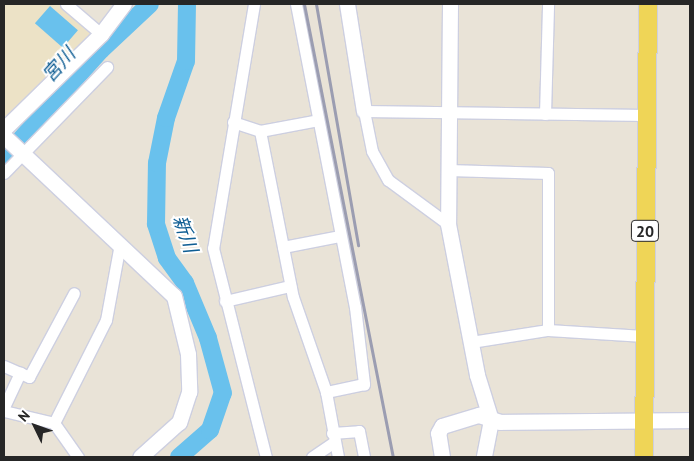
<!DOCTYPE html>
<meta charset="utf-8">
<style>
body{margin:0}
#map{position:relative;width:694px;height:461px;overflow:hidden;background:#e9e3d7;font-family:"PT Sans","Noto Sans JP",sans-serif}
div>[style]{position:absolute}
.education>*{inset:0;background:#ece2c6}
.water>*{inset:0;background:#69c1ed;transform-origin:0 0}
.river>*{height:18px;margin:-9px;padding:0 9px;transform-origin:9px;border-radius:9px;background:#69c1ed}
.roads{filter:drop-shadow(1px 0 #cdcfe0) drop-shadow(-1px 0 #cdcfe0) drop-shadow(0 1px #cdcfe0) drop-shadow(0 -1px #cdcfe0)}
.street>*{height:11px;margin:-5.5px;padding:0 5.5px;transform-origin:5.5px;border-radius:5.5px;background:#fff}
.secondary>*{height:15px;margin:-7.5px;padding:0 7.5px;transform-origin:7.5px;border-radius:7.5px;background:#fff}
.primary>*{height:18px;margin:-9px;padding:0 9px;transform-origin:9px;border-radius:9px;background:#efd557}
.rail>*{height:3px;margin:-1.5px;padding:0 1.5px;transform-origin:1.5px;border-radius:1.5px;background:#9b9db1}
span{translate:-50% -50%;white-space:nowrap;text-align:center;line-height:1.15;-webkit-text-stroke:4px #fff;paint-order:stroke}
.shield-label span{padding:1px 4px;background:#fff;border:1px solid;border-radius:4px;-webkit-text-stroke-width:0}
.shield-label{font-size:16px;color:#262626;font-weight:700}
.water-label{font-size:19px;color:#0e5d93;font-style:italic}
.frame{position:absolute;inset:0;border:5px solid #262626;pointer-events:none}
.north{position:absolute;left:10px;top:401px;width:50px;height:50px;-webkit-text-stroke:4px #fff;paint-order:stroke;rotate:312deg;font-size:14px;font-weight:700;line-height:20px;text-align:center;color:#262626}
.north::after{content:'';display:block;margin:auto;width:18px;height:22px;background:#262626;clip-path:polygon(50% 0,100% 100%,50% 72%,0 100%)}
</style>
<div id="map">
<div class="education">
<i style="clip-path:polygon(4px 4px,59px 4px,95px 34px,4px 120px)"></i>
</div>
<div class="water">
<i style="left:50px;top:6px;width:37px;height:23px;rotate:41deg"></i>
</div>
<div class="river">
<i style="left:4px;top:158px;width:145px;rotate:-48.1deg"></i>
<i style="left:101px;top:50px;width:67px;rotate:-43.2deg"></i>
<i style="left:179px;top:457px;width:41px;rotate:-41.1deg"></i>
<i style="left:210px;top:430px;width:39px;rotate:-71deg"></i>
<i style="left:223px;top:393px;width:57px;rotate:-105.3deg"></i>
<i style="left:208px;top:338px;width:60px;rotate:-112.7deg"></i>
<i style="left:185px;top:283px;width:31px;rotate:-126deg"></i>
<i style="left:167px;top:258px;width:36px;rotate:-108deg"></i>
<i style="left:156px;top:224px;width:61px;rotate:-89.1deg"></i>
<i style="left:157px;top:163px;width:46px;rotate:-78.7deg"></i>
<i style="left:166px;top:118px;width:60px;rotate:-70.7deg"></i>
<i style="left:186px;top:61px;width:57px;rotate:-89deg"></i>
</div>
<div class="roads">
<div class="street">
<i style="left:66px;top:4px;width:46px;rotate:40.6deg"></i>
<i style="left:254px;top:4px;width:247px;rotate:99.5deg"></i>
<i style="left:213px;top:248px;width:216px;rotate:75.8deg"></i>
<i style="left:296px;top:4px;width:309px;rotate:79deg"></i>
<i style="left:355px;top:307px;width:78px;rotate:83.3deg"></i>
<i style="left:364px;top:384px;width:39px;rotate:168deg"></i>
<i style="left:545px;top:114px;width:110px;rotate:-88.4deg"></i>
<i style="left:233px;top:122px;width:28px;rotate:18deg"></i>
<i style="left:260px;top:131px;width:59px;rotate:-10.7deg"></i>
<i style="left:260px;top:131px;width:169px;rotate:78.8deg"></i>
<i style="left:293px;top:297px;width:101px;rotate:70.8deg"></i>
<i style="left:326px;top:392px;width:66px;rotate:79.5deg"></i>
<i style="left:448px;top:170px;width:100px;rotate:1.7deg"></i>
<i style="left:548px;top:173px;width:157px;rotate:90deg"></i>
<i style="left:4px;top:173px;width:148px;rotate:-45.8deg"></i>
<i style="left:448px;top:224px;width:74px;rotate:-143.7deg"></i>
<i style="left:388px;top:180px;width:33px;rotate:-119deg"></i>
<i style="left:372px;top:151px;width:41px;rotate:-101.3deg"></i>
<i style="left:364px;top:111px;width:282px;rotate:0.8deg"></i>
<i style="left:283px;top:247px;width:57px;rotate:-11.1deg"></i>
<i style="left:225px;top:301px;width:67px;rotate:-13deg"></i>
<i style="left:471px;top:342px;width:78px;rotate:-8.9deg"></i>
<i style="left:548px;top:330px;width:96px;rotate:3.6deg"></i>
<i style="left:4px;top:366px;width:20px;rotate:24deg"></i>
<i style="left:4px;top:407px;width:38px;rotate:-65deg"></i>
<i style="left:20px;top:373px;width:10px;rotate:24deg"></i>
<i style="left:29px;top:377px;width:95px;rotate:-61.8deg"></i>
<i style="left:4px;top:411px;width:51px;rotate:13.5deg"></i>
<i style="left:54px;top:423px;width:42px;rotate:54.8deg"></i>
<i style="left:54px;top:423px;width:115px;rotate:-63.2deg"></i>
<i style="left:106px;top:320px;width:77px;rotate:-79.6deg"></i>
<i style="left:332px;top:433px;width:27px;rotate:-4deg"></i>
<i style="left:359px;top:431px;width:26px;rotate:79deg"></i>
<i style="left:312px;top:457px;width:27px;rotate:-34deg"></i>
</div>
<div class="secondary">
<i style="left:347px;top:4px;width:108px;rotate:81deg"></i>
<i style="left:450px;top:4px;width:220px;rotate:90.5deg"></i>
<i style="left:448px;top:224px;width:154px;rotate:79.1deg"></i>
<i style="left:477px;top:375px;width:47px;rotate:72.7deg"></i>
<i style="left:491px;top:420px;width:38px;rotate:101deg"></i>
<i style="left:4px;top:129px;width:136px;rotate:-44.4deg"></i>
<i style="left:101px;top:34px;width:38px;rotate:-53deg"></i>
<i style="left:4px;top:136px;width:233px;rotate:43.3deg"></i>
<i style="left:174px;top:296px;width:60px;rotate:76.4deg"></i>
<i style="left:188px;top:354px;width:38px;rotate:88deg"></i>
<i style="left:189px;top:392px;width:32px;rotate:108deg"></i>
<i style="left:179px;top:422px;width:52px;rotate:138.1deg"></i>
<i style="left:442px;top:457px;width:24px;rotate:-99deg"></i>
<i style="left:438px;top:433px;width:8px;rotate:-60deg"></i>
<i style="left:442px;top:426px;width:39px;rotate:-17deg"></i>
<i style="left:479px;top:415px;width:22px;rotate:18deg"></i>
<i style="left:500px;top:422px;width:190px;rotate:-0.6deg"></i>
</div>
<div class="primary">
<i style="left:644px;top:457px;width:453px;rotate:-89.5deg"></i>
</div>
</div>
<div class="rail">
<i style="left:304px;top:4px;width:462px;rotate:78.9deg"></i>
<i style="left:316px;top:4px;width:245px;rotate:80.1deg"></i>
</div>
<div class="shield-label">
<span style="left:645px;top:231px">20</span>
</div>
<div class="water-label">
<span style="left:59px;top:65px;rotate:-48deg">宮川</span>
<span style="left:185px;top:234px;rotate:71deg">新川</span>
</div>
<div class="frame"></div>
<div class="north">N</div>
</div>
